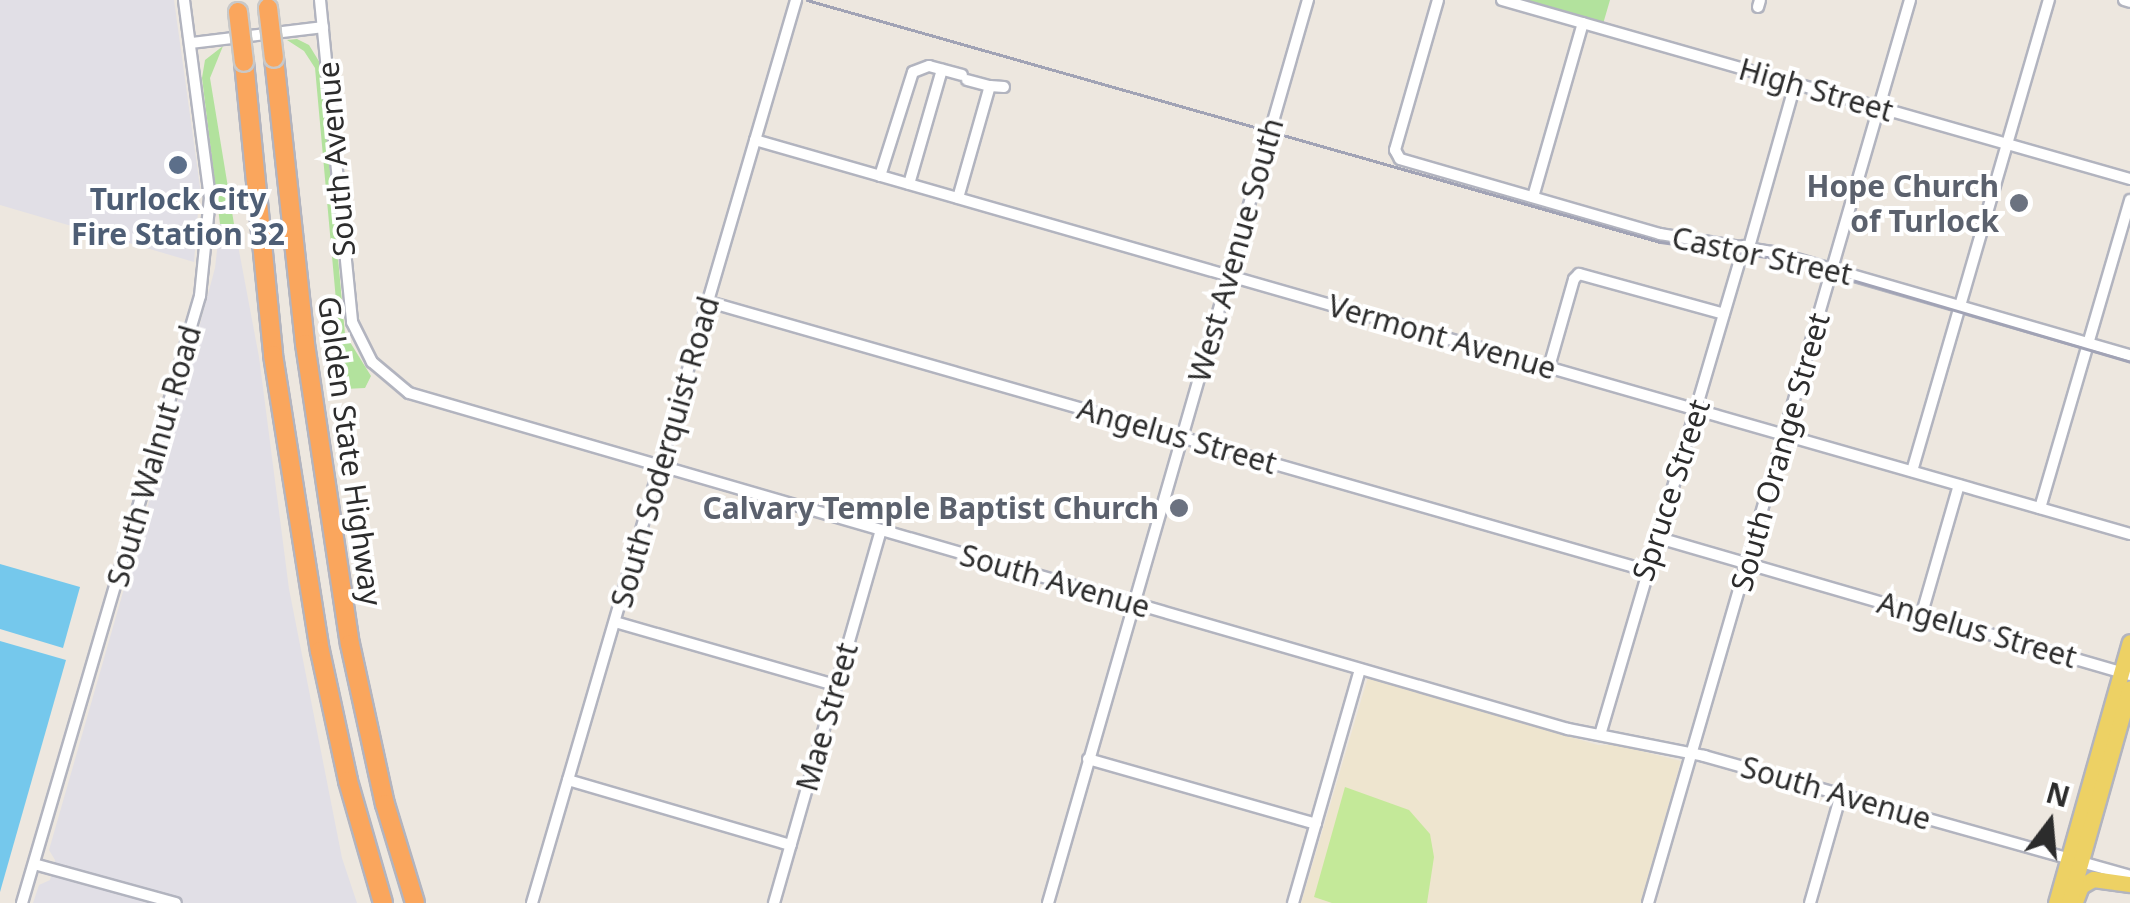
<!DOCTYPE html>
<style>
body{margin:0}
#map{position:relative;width:2130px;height:903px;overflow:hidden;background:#ede7df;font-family:"Noto Sans",sans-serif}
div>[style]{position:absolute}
.industrial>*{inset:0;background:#e1dfe6}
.education>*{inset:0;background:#eee5cf}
.green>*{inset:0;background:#b2e29d}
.pitch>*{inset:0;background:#c4e999}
.water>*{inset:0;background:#75c8ec}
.roads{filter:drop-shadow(2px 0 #b2b4bf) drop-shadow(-2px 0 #b2b4bf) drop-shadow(0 2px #b2b4bf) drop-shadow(0 -2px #b2b4bf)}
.minor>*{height:10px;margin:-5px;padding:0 5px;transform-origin:5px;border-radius:5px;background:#fff}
.primary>*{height:15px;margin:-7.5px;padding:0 7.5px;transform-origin:7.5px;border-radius:7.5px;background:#edd164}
.motorway>*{height:18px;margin:-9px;padding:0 9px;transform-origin:9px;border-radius:9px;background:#faa65d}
.rail>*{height:2.5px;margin:-1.25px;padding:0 1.25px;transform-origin:1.25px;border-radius:1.25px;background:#a1a3b5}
.bridges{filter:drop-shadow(2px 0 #c8c8c8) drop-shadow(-2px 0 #c8c8c8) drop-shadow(0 2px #c8c8c8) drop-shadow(0 -2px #c8c8c8)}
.motorway-bridge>*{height:18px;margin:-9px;padding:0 9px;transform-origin:9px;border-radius:9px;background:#faa65d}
.dots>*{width:28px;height:28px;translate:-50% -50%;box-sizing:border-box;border:5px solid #fff;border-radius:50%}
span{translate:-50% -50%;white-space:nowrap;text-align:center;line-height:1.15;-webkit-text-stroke:8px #fff;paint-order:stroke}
.street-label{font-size:30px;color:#2c2c2c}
.worship-label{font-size:30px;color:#5b616d;font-weight:700}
.right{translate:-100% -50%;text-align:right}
.service-label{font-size:30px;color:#4e5e75;font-weight:700}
.north{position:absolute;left:2000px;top:773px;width:100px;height:100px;-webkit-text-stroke:8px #fff;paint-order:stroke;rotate:16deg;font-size:28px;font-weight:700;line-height:40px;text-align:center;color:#2c2c2c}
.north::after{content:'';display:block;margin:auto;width:35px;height:45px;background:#2c2c2c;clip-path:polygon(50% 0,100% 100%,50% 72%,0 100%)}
</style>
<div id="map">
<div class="industrial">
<i style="clip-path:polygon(0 0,174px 0,200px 187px,194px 262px,0 205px)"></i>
<i style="clip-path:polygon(220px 224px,234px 224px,259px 357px,289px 589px,342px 858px,357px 903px,33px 903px,39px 885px,50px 880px,55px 860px,49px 850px,200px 324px,215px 268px)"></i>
</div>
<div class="education">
<i style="clip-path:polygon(1368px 677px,1598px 745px,1617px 745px,1681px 761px,1641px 903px,1301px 903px)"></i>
</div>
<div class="green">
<i style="clip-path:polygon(1520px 0,1610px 0,1603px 24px)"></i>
<i style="clip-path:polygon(297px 39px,309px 45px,320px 63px,345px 334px,371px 376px,365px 388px,344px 389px,315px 68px,304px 51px,287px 40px)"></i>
<i style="clip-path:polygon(223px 46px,210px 78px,234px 224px,220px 224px,202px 78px,205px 60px)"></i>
</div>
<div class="pitch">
<i style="clip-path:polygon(1345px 787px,1409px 810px,1430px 834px,1434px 857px,1427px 903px,1332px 903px,1314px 897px)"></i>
</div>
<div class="water">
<i style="clip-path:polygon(0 564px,80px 587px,63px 648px,0 629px)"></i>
<i style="clip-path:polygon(0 641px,66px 660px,0 892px)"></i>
</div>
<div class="roads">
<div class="minor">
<i style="left:320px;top:0;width:324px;rotate:84.3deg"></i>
<i style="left:352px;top:322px;width:45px;rotate:63.4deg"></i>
<i style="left:372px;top:362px;width:48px;rotate:40deg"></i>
<i style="left:409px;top:393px;width:1207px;rotate:16.17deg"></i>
<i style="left:1568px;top:729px;width:139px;rotate:11.2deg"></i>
<i style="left:1704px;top:756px;width:443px;rotate:15.7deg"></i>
<i style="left:1438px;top:0;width:156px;rotate:106deg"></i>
<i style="left:1395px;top:150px;width:10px;rotate:61deg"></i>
<i style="left:1400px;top:159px;width:271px;rotate:16.1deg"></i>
<i style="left:1660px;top:234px;width:113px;rotate:9.1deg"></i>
<i style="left:1772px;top:252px;width:373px;rotate:16.1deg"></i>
<i style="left:1502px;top:0;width:653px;rotate:15.91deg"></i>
<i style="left:2124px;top:0;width:6px;rotate:18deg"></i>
<i style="left:1758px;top:7px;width:7px;rotate:-74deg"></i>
<i style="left:191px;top:43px;width:133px;rotate:-6.9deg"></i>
<i style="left:967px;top:80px;width:24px;rotate:15deg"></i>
<i style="left:755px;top:140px;width:1430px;rotate:15.99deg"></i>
<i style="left:880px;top:176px;width:109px;rotate:-72.4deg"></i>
<i style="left:913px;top:72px;width:17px;rotate:-21deg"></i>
<i style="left:929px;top:66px;width:34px;rotate:15deg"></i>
<i style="left:909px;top:184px;width:119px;rotate:-73.9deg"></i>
<i style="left:1533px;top:197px;width:181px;rotate:-74deg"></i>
<i style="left:958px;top:198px;width:116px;rotate:-74.1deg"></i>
<i style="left:990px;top:86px;width:14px;rotate:4deg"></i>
<i style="left:1749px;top:247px;width:169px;rotate:-74.2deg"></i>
<i style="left:709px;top:302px;width:974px;rotate:15.98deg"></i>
<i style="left:1549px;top:367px;width:91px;rotate:-74.1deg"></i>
<i style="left:1574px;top:279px;width:7px;rotate:-45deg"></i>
<i style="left:1579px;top:274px;width:150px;rotate:15.4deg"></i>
<i style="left:1912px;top:471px;width:491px;rotate:-73.8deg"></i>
<i style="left:2040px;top:508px;width:321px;rotate:-73.7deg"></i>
<i style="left:1659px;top:538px;width:491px;rotate:16.2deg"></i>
<i style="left:1922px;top:613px;width:133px;rotate:-73.9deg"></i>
<i style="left:615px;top:622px;width:229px;rotate:16deg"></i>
<i style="left:1600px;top:735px;width:510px;rotate:-73.59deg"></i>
<i style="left:1088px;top:759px;width:237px;rotate:15.9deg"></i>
<i style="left:568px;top:780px;width:232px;rotate:16.3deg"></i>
<i style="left:34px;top:864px;width:147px;rotate:15.4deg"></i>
<i style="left:22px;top:903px;width:633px;rotate:-73.66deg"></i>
<i style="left:200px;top:296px;width:99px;rotate:-84.2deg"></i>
<i style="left:210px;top:198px;width:200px;rotate:-97.5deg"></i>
<i style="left:532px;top:903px;width:941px;rotate:-73.7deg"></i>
<i style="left:774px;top:903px;width:387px;rotate:-74deg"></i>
<i style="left:1048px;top:903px;width:940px;rotate:-73.94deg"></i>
<i style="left:1293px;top:903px;width:243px;rotate:-74deg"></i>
<i style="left:1648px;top:903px;width:940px;rotate:-73.82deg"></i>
<i style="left:1810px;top:903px;width:113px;rotate:-74.1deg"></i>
</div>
<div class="primary">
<i style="left:2076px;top:899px;width:14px;rotate:-69deg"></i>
<i style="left:2081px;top:886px;width:14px;rotate:-30deg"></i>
<i style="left:2093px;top:879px;width:37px;rotate:8deg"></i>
<i style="left:2056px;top:903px;width:271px;rotate:-74.2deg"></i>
<i style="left:2069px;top:903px;width:223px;rotate:-74.2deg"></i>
</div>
<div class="motorway">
<i style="left:274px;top:58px;width:288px;rotate:83.8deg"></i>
<i style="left:305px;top:344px;width:303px;rotate:81.5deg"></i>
<i style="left:350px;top:644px;width:164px;rotate:77.7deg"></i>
<i style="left:385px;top:804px;width:103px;rotate:73.1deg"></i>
<i style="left:244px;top:62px;width:294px;rotate:84.3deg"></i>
<i style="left:273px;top:355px;width:300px;rotate:81deg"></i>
<i style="left:320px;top:651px;width:133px;rotate:77.8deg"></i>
<i style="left:348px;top:781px;width:127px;rotate:74deg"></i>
</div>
</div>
<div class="rail">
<i style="left:807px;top:0;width:887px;rotate:15.84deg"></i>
<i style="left:1660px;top:242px;width:122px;rotate:8deg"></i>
<i style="left:1781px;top:259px;width:364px;rotate:16.4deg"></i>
</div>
<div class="bridges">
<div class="motorway-bridge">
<i style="left:268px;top:8px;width:50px;rotate:83.2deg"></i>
<i style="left:238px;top:12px;width:50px;rotate:83.2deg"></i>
</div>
</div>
<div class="dots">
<i style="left:178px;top:165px;background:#5c6f8a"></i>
<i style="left:2019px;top:203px;background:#6b7280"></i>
<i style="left:1179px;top:508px;background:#6b7280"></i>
</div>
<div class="street-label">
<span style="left:1816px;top:90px;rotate:16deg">High Street</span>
<span style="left:336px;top:159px;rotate:-95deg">South Avenue</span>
<span style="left:1236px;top:250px;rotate:-74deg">West Avenue South</span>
<span style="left:1762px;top:256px;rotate:12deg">Castor Street</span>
<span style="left:1442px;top:337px;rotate:16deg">Vermont Avenue</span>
<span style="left:1177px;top:436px;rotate:16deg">Angelus Street</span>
<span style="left:350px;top:451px;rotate:82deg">Golden State Highway</span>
<span style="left:665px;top:452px;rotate:-74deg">South Soderquist Road</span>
<span style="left:1780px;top:452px;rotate:-74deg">South Orange Street</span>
<span style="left:154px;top:456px;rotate:-74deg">South Walnut Road</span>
<span style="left:1671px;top:490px;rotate:-72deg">Spruce Street</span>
<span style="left:1055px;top:581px;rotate:16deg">South Avenue</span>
<span style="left:1977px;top:630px;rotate:16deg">Angelus Street</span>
<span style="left:827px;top:717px;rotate:-74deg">Mae Street</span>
<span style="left:1836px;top:793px;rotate:16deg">South Avenue</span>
</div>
<div class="worship-label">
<span class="right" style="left:1999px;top:203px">Hope Church<br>of Turlock</span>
<span class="right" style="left:1159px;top:508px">Calvary Temple Baptist Church</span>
</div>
<div class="service-label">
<span style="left:178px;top:216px">Turlock City<br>Fire Station 32</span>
</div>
<div class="north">N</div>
</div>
